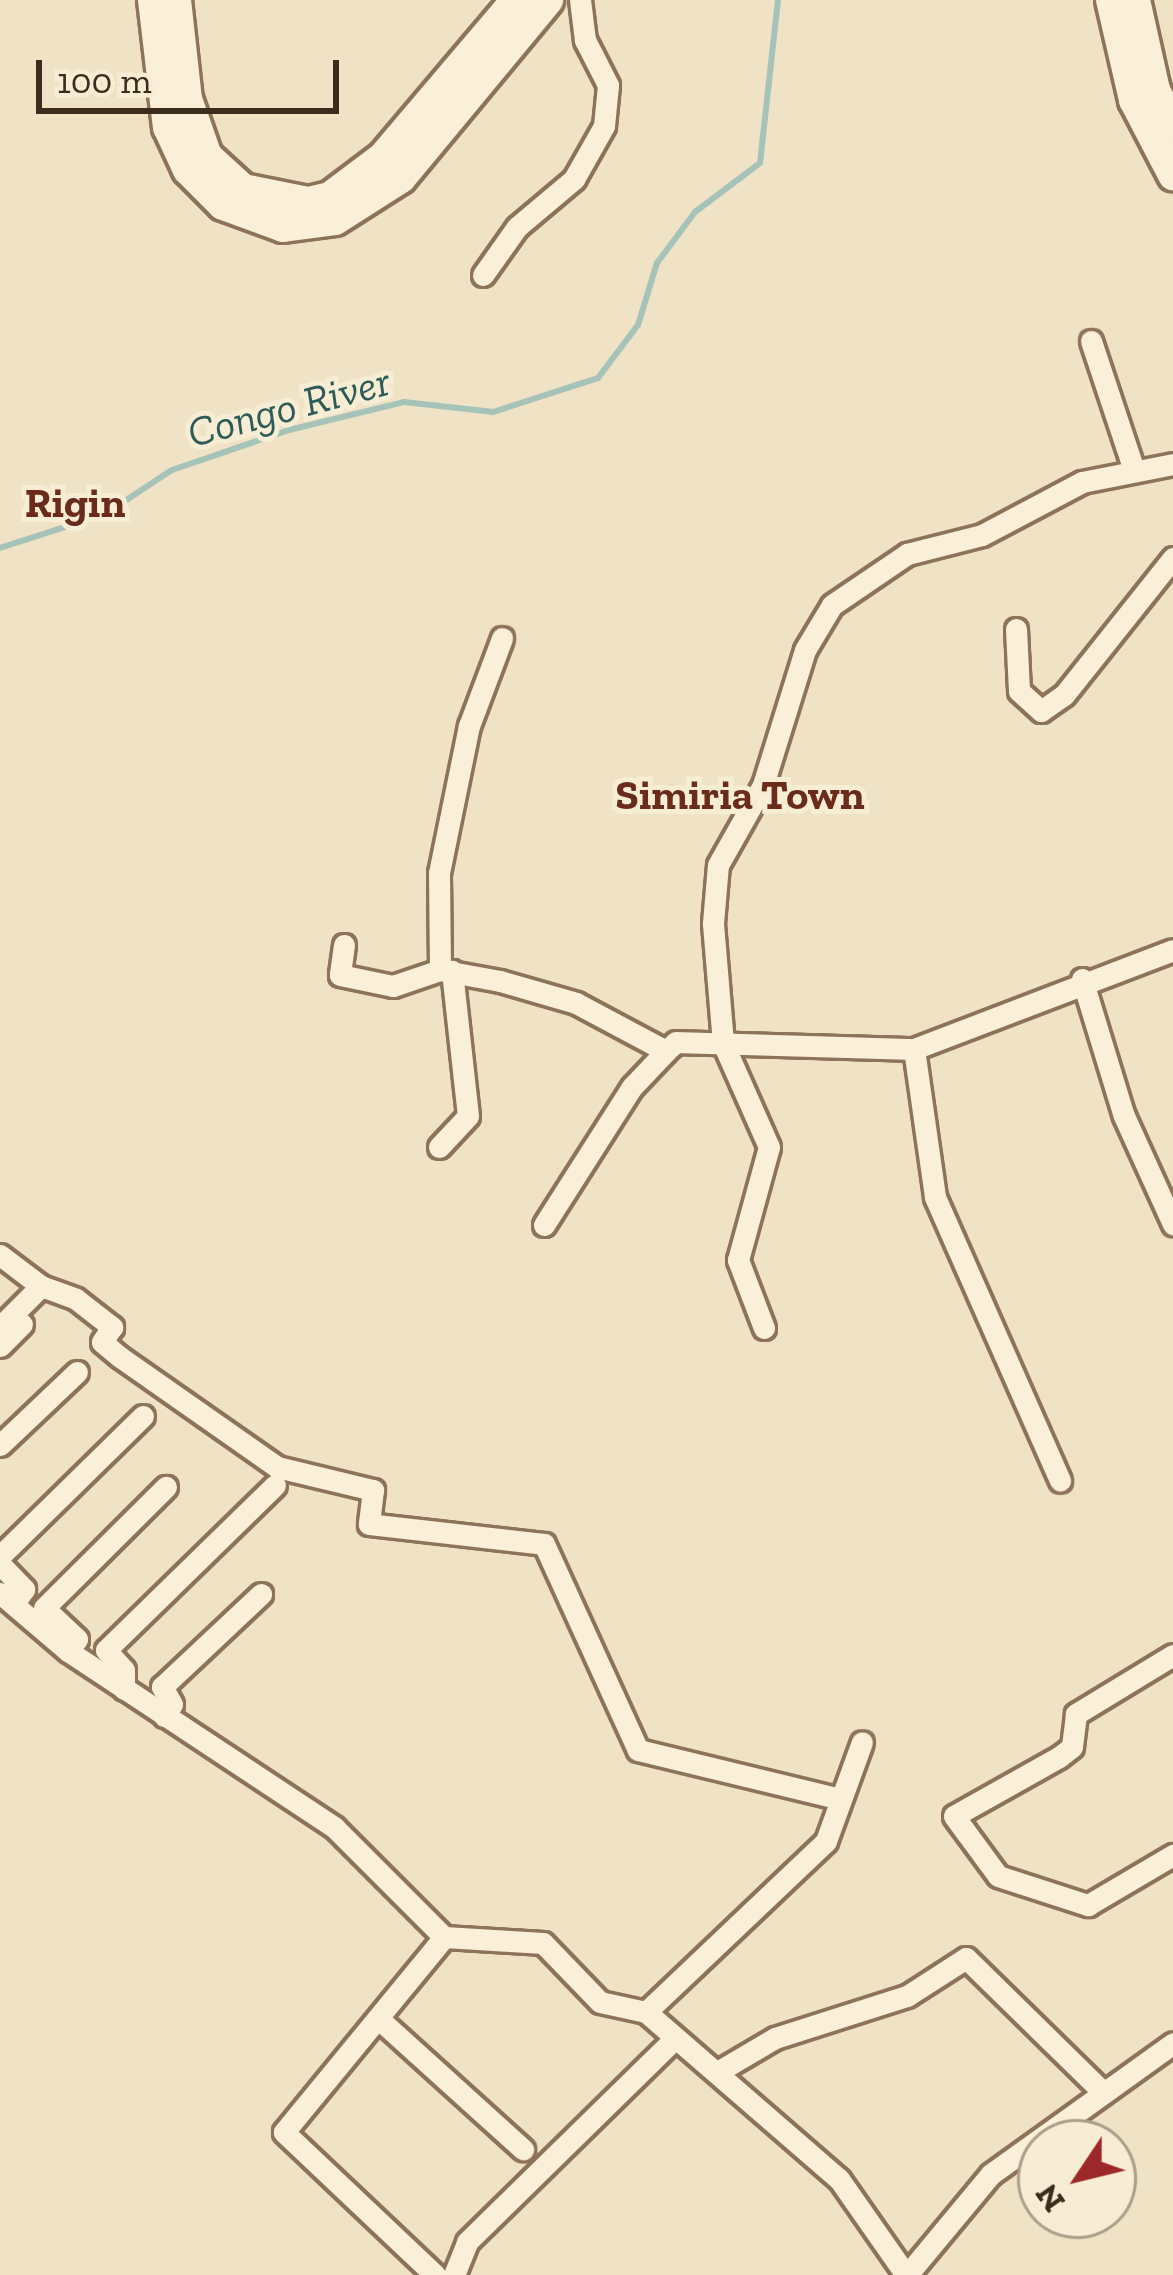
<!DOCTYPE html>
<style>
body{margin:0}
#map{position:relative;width:1173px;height:2275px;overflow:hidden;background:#f0e2c4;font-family:"Zilla Slab",serif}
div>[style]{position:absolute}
.stream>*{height:6px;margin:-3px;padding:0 3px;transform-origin:3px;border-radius:3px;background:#a6c3ba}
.roads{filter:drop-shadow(3px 0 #8c7359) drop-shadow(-3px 0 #8c7359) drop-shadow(0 3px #8c7359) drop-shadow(0 -3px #8c7359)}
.minor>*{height:21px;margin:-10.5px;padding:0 10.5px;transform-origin:10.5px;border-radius:10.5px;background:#faefd8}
.secondary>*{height:30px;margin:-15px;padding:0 15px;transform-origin:15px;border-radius:15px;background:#faefd8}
span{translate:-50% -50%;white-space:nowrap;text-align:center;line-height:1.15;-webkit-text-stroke:10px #f7ecd4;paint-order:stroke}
.water-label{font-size:42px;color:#2d5b58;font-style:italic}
.neighbourhood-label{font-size:42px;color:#6a2b1b;font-weight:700}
.north{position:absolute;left:1017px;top:2119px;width:120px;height:120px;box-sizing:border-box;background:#f7ecd4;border:3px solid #ac9f8b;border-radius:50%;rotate:235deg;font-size:33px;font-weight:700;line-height:48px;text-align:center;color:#3b2c1e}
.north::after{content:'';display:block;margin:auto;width:42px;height:54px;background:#9d2729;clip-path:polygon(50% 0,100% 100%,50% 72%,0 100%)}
.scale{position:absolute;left:36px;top:60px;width:303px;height:54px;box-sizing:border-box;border:6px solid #3b2c1e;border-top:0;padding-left:15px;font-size:36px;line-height:42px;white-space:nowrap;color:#3b2c1e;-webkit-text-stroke:9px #f7ecd4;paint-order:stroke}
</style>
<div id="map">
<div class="stream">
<i style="left:0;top:548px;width:110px;rotate:-17.9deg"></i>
<i style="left:105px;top:514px;width:80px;rotate:-33.3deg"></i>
<i style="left:172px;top:470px;width:124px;rotate:-18.9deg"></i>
<i style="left:289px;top:430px;width:118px;rotate:-13.7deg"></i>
<i style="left:404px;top:402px;width:90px;rotate:6.4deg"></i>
<i style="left:493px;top:412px;width:110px;rotate:-17.9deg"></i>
<i style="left:598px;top:378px;width:66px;rotate:-53deg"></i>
<i style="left:638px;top:325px;width:65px;rotate:-73deg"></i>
<i style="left:657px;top:263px;width:64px;rotate:-53.3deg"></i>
<i style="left:695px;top:212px;width:81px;rotate:-37deg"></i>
<i style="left:760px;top:163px;width:164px;rotate:-83.7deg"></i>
</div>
<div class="roads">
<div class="minor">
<i style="left:483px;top:275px;width:59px;rotate:-54.7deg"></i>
<i style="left:517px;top:227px;width:75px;rotate:-40.1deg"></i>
<i style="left:574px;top:179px;width:61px;rotate:-60.5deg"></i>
<i style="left:604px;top:126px;width:41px;rotate:-84.4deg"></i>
<i style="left:608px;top:85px;width:51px;rotate:-117.1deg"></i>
<i style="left:585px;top:40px;width:40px;rotate:-97.1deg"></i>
<i style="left:1091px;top:341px;width:136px;rotate:71.6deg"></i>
<i style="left:1016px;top:629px;width:62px;rotate:87.2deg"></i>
<i style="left:1019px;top:691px;width:30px;rotate:42deg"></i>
<i style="left:1041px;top:711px;width:28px;rotate:-35deg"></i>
<i style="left:1064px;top:695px;width:175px;rotate:-51.5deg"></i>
<i style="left:344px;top:945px;width:30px;rotate:98deg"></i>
<i style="left:340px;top:975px;width:54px;rotate:11.7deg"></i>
<i style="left:393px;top:986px;width:50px;rotate:-18.8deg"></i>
<i style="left:440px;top:970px;width:61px;rotate:10.4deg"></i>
<i style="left:500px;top:981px;width:79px;rotate:16.1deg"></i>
<i style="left:576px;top:1003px;width:102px;rotate:28.1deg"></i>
<i style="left:666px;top:1051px;width:13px;rotate:-42deg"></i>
<i style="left:676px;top:1042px;width:238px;rotate:1.7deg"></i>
<i style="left:914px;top:1049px;width:277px;rotate:-20.9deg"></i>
<i style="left:440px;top:970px;width:97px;rotate:-90.6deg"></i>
<i style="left:439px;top:873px;width:150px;rotate:-78.5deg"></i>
<i style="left:469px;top:726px;width:94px;rotate:-69.4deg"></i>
<i style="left:1082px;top:979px;width:143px;rotate:73deg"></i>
<i style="left:1124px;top:1116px;width:119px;rotate:65.6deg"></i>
<i style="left:914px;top:1049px;width:149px;rotate:81.9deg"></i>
<i style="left:935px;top:1197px;width:310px;rotate:66.2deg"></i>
<i style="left:439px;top:1147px;width:42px;rotate:-46.9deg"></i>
<i style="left:468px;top:1116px;width:146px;rotate:-96.3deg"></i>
<i style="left:544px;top:1225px;width:164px;rotate:-57.5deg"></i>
<i style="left:632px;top:1087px;width:50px;rotate:-46.6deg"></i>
<i style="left:0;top:1255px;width:51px;rotate:37.1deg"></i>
<i style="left:41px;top:1286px;width:37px;rotate:20deg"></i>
<i style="left:76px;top:1299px;width:46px;rotate:37.9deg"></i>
<i style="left:112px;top:1327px;width:18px;rotate:124deg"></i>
<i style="left:102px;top:1342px;width:23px;rotate:40deg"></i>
<i style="left:120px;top:1357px;width:192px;rotate:35deg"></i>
<i style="left:277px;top:1467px;width:99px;rotate:13.5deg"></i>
<i style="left:373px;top:1490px;width:34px;rotate:97deg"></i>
<i style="left:369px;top:1524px;width:176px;rotate:6.5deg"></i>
<i style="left:544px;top:1544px;width:226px;rotate:65.5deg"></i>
<i style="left:638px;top:1750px;width:208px;rotate:13.6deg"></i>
<i style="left:0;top:1327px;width:58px;rotate:-45deg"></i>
<i style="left:764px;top:1328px;width:73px;rotate:-110.9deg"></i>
<i style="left:738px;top:1260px;width:117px;rotate:-74.7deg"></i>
<i style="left:769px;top:1147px;width:114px;rotate:-113.9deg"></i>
<i style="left:723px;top:1043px;width:120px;rotate:-94.8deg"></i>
<i style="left:713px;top:923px;width:58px;rotate:-85.1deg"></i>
<i style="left:718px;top:865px;width:92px;rotate:-60.6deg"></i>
<i style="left:763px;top:785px;width:141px;rotate:-72.7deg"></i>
<i style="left:805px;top:650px;width:52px;rotate:-59deg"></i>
<i style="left:832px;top:605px;width:91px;rotate:-34.2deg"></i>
<i style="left:907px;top:554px;width:77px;rotate:-14.2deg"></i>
<i style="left:982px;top:535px;width:113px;rotate:-27.9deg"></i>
<i style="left:1082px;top:482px;width:93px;rotate:-11.2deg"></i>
<i style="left:0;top:1346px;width:31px;rotate:-45deg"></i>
<i style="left:0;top:1445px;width:106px;rotate:-43.5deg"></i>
<i style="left:0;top:1556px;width:200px;rotate:-44.4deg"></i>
<i style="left:0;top:1564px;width:35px;rotate:46deg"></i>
<i style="left:24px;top:1589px;width:18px;rotate:124deg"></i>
<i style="left:0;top:1593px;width:89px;rotate:40.5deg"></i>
<i style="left:68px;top:1651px;width:320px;rotate:33.5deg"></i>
<i style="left:335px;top:1828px;width:154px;rotate:45deg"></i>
<i style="left:444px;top:1937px;width:99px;rotate:3.5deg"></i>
<i style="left:543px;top:1943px;width:82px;rotate:46deg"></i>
<i style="left:600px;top:2002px;width:47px;rotate:12.3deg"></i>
<i style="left:646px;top:2012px;width:255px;rotate:40.9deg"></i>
<i style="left:839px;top:2179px;width:117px;rotate:55.1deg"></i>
<i style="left:68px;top:1651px;width:15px;rotate:-53deg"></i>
<i style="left:77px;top:1639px;width:45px;rotate:-136.8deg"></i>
<i style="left:44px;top:1608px;width:172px;rotate:-44.8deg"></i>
<i style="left:1173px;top:1655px;width:114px;rotate:148.7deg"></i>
<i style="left:1076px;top:1714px;width:33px;rotate:97deg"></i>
<i style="left:1072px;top:1747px;width:16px;rotate:142deg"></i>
<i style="left:1059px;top:1757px;width:120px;rotate:150.7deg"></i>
<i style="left:954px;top:1816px;width:74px;rotate:53.7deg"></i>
<i style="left:998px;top:1876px;width:95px;rotate:17.9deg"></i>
<i style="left:1088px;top:1905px;width:99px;rotate:-30.5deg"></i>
<i style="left:124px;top:1689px;width:19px;rotate:-90deg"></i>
<i style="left:124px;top:1670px;width:27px;rotate:-132deg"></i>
<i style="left:106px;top:1650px;width:236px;rotate:-44.3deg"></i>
<i style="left:164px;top:1716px;width:14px;rotate:-56deg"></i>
<i style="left:172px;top:1704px;width:20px;rotate:-120deg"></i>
<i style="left:162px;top:1687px;width:136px;rotate:-43.2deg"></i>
<i style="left:646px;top:2012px;width:248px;rotate:-43.5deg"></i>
<i style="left:826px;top:1841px;width:105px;rotate:-70deg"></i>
<i style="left:380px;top:2020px;width:193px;rotate:42.1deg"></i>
<i style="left:719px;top:2071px;width:65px;rotate:-30.5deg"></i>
<i style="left:775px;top:2038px;width:139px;rotate:-17.7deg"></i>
<i style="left:907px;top:1996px;width:70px;rotate:-32.8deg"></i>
<i style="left:966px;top:1958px;width:189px;rotate:44.4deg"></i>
<i style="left:435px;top:2275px;width:208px;rotate:-136.6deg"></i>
<i style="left:284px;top:2132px;width:252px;rotate:-50.6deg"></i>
<i style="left:454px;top:2275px;width:35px;rotate:-68deg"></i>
<i style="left:467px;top:2242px;width:291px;rotate:-44.4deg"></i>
<i style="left:907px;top:2275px;width:131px;rotate:-50.3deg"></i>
<i style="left:991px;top:2174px;width:224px;rotate:-35.7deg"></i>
</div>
<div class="secondary">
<i style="left:153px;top:0;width:128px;rotate:83.3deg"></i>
<i style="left:168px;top:127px;width:47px;rotate:65.1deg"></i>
<i style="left:188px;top:170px;width:49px;rotate:45deg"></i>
<i style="left:223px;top:205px;width:64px;rotate:20.1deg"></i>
<i style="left:283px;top:227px;width:52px;rotate:-7.7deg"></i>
<i style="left:335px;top:220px;width:78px;rotate:-32.5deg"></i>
<i style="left:401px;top:178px;width:231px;rotate:-50.4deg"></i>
<i style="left:176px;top:0;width:100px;rotate:83.7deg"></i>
<i style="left:187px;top:99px;width:60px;rotate:70.7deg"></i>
<i style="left:207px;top:156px;width:49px;rotate:42.5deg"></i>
<i style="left:243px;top:189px;width:66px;rotate:11.3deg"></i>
<i style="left:308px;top:202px;width:23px;rotate:-13deg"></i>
<i style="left:330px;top:197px;width:66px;rotate:-37deg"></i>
<i style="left:383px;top:157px;width:206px;rotate:-49.7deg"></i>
<i style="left:1111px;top:0;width:103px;rotate:77deg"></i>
<i style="left:1134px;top:100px;width:85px;rotate:62.5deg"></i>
<i style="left:1135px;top:0;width:92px;rotate:77.5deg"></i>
<i style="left:1155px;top:90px;width:41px;rotate:64.1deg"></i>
</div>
</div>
<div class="water-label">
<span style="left:289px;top:407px;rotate:-15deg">Congo River</span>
</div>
<div class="neighbourhood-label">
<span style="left:75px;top:503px">Rigin</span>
<span style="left:740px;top:795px">Simiria Town</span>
</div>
<div class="north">N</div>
<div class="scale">100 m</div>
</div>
